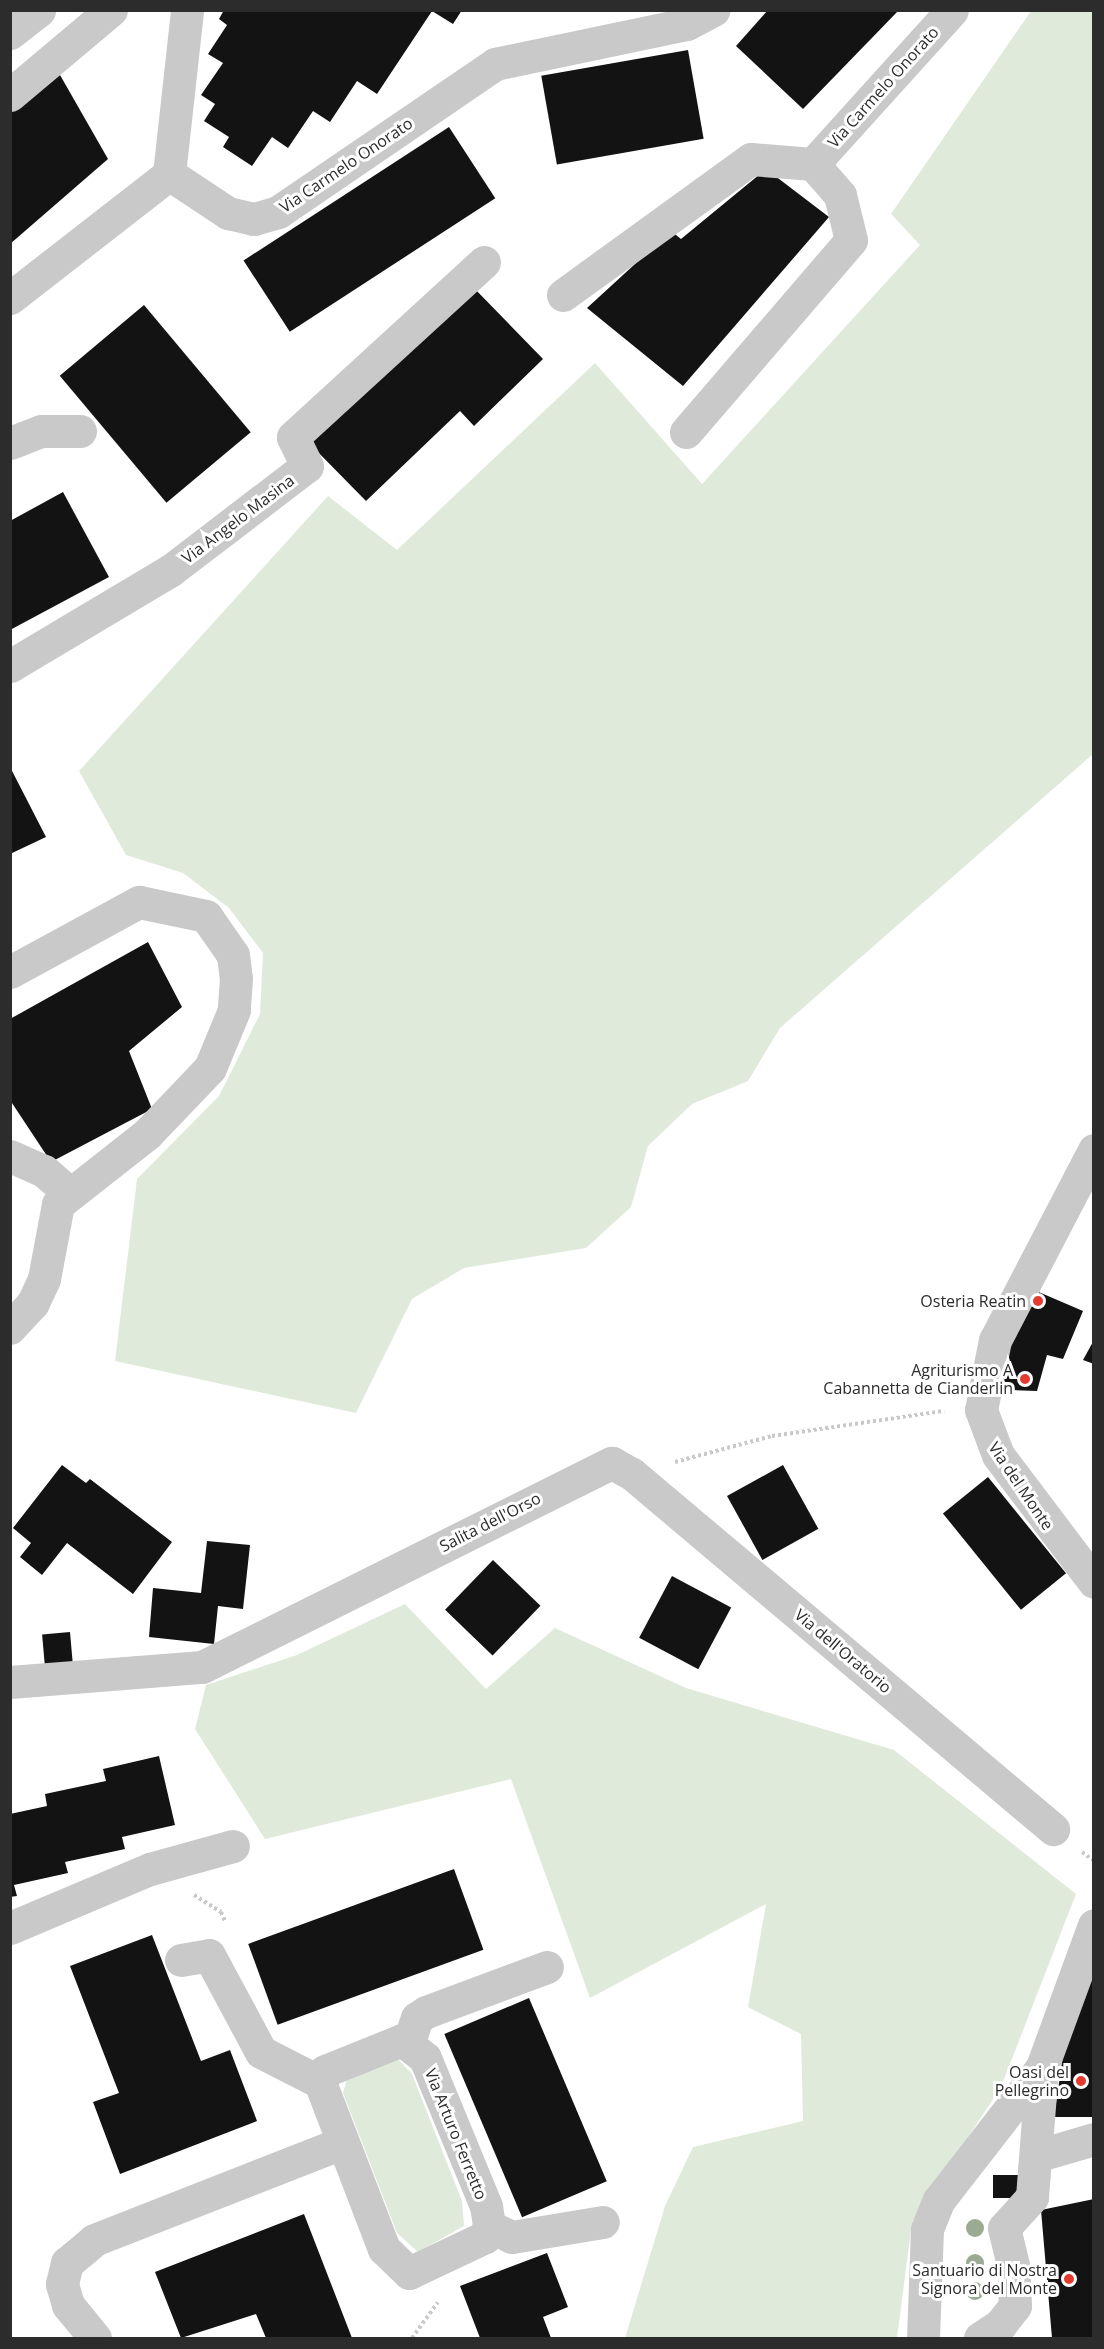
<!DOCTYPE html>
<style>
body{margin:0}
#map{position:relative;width:1104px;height:2349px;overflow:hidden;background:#fff;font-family:"Open Sans",sans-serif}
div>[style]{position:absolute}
.green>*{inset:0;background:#e0eada}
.building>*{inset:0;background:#131313;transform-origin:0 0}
.path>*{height:4px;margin-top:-2px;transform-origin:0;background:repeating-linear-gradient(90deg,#c9c9c9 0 3px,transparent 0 6px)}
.minor>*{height:33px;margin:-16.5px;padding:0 16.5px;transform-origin:16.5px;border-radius:16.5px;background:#c9c9c9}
.trees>*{width:18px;height:18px;margin:-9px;border-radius:50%;background:#9bab93}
.dots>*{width:16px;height:16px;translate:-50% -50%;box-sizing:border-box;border:3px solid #fff;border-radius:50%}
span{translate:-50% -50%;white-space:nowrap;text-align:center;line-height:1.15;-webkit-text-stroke:6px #fff;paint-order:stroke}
.street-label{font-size:16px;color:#2c2c2c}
.poi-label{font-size:16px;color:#2c2c2c}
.right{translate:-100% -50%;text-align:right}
.frame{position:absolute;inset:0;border:12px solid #2c2c2c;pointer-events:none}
</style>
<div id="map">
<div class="green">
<i style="clip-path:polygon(1031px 11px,1093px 11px,1093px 754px,780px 1028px,748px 1081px,692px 1104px,648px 1146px,631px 1207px,586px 1248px,464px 1268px,412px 1299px,356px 1413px,115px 1361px,137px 1179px,219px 1096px,260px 1014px,263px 953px,229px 908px,183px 873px,126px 855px,79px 771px,328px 496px,397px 550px,595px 363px,702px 484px,920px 245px,891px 214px)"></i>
<i style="clip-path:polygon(405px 1604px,486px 1689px,555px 1628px,686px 1688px,894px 1750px,1076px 1894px,1001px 2087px,912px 2222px,897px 2338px,625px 2338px,665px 2206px,693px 2147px,803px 2121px,801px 2034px,748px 2007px,766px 1904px,590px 1998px,511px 1779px,265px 1839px,195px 1729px,206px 1685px,297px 1655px)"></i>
<i style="clip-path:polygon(397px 2058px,412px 2074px,462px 2201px,464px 2226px,418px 2252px,397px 2233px,343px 2093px,348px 2075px)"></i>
</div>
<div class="building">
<i style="clip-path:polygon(224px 10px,462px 10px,453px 24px,432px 11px,377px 94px,357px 81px,330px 122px,313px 111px,288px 148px,272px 137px,252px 166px,223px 147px,229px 137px,204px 121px,215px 104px,201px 95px,223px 63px,208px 54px,227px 25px,219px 19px)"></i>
<i style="clip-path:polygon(768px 10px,899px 10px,803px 109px,736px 46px)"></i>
<i style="left:688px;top:50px;width:90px;height:149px;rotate:80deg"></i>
<i style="clip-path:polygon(56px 68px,108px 159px,10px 244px,10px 105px)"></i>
<i style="left:449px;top:127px;width:85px;height:245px;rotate:57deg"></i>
<i style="clip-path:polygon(766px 169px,829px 217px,683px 386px,587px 308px,671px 231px,681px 239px)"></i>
<i style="clip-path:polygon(473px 287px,543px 359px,474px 426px,460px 411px,366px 501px,310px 444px)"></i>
<i style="left:144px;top:305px;width:166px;height:110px;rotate:50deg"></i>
<i style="clip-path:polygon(63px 492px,109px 577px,10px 630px,10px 521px)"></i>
<i style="clip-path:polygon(10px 767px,46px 837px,10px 854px)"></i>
<i style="clip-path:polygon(148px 942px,182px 1007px,129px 1051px,152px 1109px,51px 1162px,10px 1100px,10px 1019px)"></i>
<i style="clip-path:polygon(1027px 1287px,1083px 1311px,1063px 1359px,1047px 1355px,1037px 1391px,987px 1389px)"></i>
<i style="clip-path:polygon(1094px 1340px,1094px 1364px,1083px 1360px)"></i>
<i style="clip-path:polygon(62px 1465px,86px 1483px,90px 1479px,172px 1542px,133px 1594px,67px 1543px,42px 1575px,20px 1557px,31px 1543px,13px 1528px)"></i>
<i style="left:783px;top:1465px;width:73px;height:64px;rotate:61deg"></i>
<i style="left:988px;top:1477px;width:124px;height:58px;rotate:51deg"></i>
<i style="clip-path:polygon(207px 1541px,250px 1545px,243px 1609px,218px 1606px,214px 1644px,149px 1637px,153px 1588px,201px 1593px)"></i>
<i style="left:493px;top:1560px;width:66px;height:69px;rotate:44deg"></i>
<i style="left:672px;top:1576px;width:67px;height:70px;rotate:28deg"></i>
<i style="left:70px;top:1632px;width:33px;height:28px;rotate:85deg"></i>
<i style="clip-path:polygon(159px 1756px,175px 1825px,122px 1837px,125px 1849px,65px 1862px,68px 1873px,14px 1885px,17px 1896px,10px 1897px,10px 1814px,47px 1806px,45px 1794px,106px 1781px,103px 1769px)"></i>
<i style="left:454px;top:1869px;width:86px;height:219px;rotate:70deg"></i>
<i style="clip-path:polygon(152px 1935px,201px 2061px,230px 2050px,257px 2121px,120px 2174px,93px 2102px,119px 2093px,70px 1966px)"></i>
<i style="clip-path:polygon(1094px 1950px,1094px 2117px,1054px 2117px,1073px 1987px)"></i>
<i style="left:529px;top:1998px;width:199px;height:92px;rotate:67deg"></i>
<i style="left:1021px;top:2175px;width:23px;height:28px;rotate:90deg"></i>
<i style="clip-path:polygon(1094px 2199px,1094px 2338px,1052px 2338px,1041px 2210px)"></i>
<i style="clip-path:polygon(304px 2214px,352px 2338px,266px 2338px,256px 2314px,181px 2338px,155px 2272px)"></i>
<i style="clip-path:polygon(547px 2253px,568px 2307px,543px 2317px,551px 2338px,480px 2338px,460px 2286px)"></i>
</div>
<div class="path">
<i style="left:675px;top:1462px;width:100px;rotate:-15deg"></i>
<i style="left:772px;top:1436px;width:174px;rotate:-8.3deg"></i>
<i style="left:1082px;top:1852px;width:15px;rotate:37deg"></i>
<i style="left:194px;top:1895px;width:32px;rotate:32deg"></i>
<i style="left:221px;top:1912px;width:10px;rotate:66deg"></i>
<i style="left:412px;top:2338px;width:44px;rotate:-54.2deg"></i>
</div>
<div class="minor">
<i style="left:10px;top:33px;width:37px;rotate:-38deg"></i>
<i style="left:10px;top:95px;width:132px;rotate:-40.1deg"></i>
<i style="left:169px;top:174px;width:71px;rotate:33.5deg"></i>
<i style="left:228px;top:213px;width:27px;rotate:13deg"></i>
<i style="left:254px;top:219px;width:25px;rotate:-16deg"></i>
<i style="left:278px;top:212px;width:263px;rotate:-34.3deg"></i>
<i style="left:495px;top:64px;width:196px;rotate:-11.8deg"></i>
<i style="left:687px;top:24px;width:30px;rotate:-28deg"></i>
<i style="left:169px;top:174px;width:165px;rotate:-83.7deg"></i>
<i style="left:563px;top:295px;width:232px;rotate:-35.9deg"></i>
<i style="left:751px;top:159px;width:62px;rotate:4.6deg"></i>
<i style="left:813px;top:164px;width:207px;rotate:-47.9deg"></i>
<i style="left:10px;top:298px;width:202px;rotate:-37.9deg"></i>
<i style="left:686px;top:432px;width:253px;rotate:-49.3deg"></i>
<i style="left:851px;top:240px;width:46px;rotate:-103.7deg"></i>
<i style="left:840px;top:195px;width:41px;rotate:-131.1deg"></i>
<i style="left:10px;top:443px;width:33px;rotate:-21deg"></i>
<i style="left:41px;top:431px;width:39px"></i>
<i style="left:10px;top:666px;width:187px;rotate:-30.8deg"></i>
<i style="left:171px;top:570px;width:171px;rotate:-37.4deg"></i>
<i style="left:307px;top:466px;width:32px;rotate:-116deg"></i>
<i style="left:293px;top:437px;width:259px;rotate:-42.5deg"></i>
<i style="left:10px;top:972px;width:147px;rotate:-28.5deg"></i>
<i style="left:139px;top:902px;width:68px;rotate:11.8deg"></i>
<i style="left:206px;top:916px;width:47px;rotate:55.3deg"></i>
<i style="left:233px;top:955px;width:23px;rotate:83deg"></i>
<i style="left:236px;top:978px;width:32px;rotate:94deg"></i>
<i style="left:234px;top:1010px;width:63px;rotate:112.5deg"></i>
<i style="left:210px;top:1068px;width:91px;rotate:133.7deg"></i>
<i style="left:147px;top:1134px;width:113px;rotate:141.8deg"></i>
<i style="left:58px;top:1204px;width:76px;rotate:100.6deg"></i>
<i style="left:44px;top:1279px;width:26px;rotate:115deg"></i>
<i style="left:33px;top:1303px;width:34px;rotate:133deg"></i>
<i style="left:1094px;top:1150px;width:214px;rotate:117.5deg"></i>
<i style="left:995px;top:1340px;width:71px;rotate:101.3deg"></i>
<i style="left:981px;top:1410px;width:48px;rotate:69.3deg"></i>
<i style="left:998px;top:1455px;width:159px;rotate:52.9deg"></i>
<i style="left:10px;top:1156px;width:37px;rotate:24deg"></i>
<i style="left:44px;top:1171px;width:32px;rotate:41deg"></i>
<i style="left:10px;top:1682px;width:193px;rotate:-4.5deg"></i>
<i style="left:202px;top:1667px;width:458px;rotate:-26.5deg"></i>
<i style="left:612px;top:1463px;width:23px;rotate:29deg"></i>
<i style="left:632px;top:1474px;width:551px;rotate:40.14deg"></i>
<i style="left:10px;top:1928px;width:152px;rotate:-22.9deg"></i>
<i style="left:150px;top:1869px;width:86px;rotate:-15.5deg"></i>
<i style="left:181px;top:1960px;width:28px;rotate:-10deg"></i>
<i style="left:209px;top:1955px;width:110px;rotate:61.8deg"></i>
<i style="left:261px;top:2052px;width:66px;rotate:27deg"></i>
<i style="left:402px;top:2040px;width:29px;rotate:38deg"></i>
<i style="left:425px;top:2058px;width:160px;rotate:67.6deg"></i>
<i style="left:486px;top:2206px;width:20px;rotate:81deg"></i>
<i style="left:489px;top:2226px;width:12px;rotate:110deg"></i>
<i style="left:485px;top:2237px;width:84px;rotate:154.7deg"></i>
<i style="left:409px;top:2273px;width:35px;rotate:-136deg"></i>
<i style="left:384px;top:2249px;width:179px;rotate:-111deg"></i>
<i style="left:320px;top:2082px;width:12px;rotate:-66deg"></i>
<i style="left:325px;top:2071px;width:83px;rotate:-21.9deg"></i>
<i style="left:409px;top:2042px;width:25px;rotate:-72deg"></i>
<i style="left:417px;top:2018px;width:11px;rotate:-34deg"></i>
<i style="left:426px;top:2012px;width:129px;rotate:-20.4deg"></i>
<i style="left:1036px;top:2156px;width:60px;rotate:-16.3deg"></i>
<i style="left:489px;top:2226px;width:25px;rotate:26deg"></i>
<i style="left:512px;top:2237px;width:92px;rotate:-9.4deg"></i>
<i style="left:95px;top:2338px;width:43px;rotate:-129.3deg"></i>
<i style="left:68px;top:2305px;width:22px;rotate:-106deg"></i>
<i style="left:62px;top:2284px;width:22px;rotate:-77deg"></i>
<i style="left:67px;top:2263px;width:35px;rotate:-40deg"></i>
<i style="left:94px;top:2240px;width:265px;rotate:-21.4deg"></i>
<i style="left:923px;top:2338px;width:109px;rotate:-87.9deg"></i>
<i style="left:927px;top:2229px;width:31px;rotate:-68deg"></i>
<i style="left:939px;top:2200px;width:168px;rotate:-52.2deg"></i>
<i style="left:1042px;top:2067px;width:151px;rotate:-69.9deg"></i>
<i style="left:980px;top:2338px;width:24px;rotate:-33deg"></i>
<i style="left:1000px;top:2325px;width:24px;rotate:-52deg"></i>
<i style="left:1015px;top:2306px;width:37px;rotate:-92deg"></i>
<i style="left:1014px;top:2269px;width:42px;rotate:-103.7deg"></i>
<i style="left:1004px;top:2228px;width:42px;rotate:-47.9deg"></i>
<i style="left:1032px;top:2197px;width:130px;rotate:-85.6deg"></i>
</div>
<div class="trees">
<i style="left:975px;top:2228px"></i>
<i style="left:975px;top:2263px"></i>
<i style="left:975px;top:2291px"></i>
</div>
<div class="dots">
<i style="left:1038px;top:1301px;background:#e33b2f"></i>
<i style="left:1025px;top:1379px;background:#e33b2f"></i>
<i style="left:1081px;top:2081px;background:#e33b2f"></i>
<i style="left:1069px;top:2279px;background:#e33b2f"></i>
</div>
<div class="street-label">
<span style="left:883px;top:87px;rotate:-48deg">Via Carmelo Onorato</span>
<span style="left:346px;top:165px;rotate:-34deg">Via Carmelo Onorato</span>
<span style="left:238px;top:519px;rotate:-37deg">Via Angelo Masina</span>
<span style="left:1021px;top:1486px;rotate:56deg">Via del Monte</span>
<span style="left:490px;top:1522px;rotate:-27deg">Salita dell'Orso</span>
<span style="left:843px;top:1651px;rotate:40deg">Via dell'Oratorio</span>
<span style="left:456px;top:2134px;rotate:68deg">Via Arturo Ferretto</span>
</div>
<div class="poi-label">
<span class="right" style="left:1026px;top:1301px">Osteria Reatin</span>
<span class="right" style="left:1013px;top:1379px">Agriturismo A<br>Cabannetta de Cianderlin</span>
<span class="right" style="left:1069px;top:2081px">Oasi del<br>Pellegrino</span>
<span class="right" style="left:1057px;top:2279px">Santuario di Nostra<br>Signora del Monte</span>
</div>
<div class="frame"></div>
</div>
